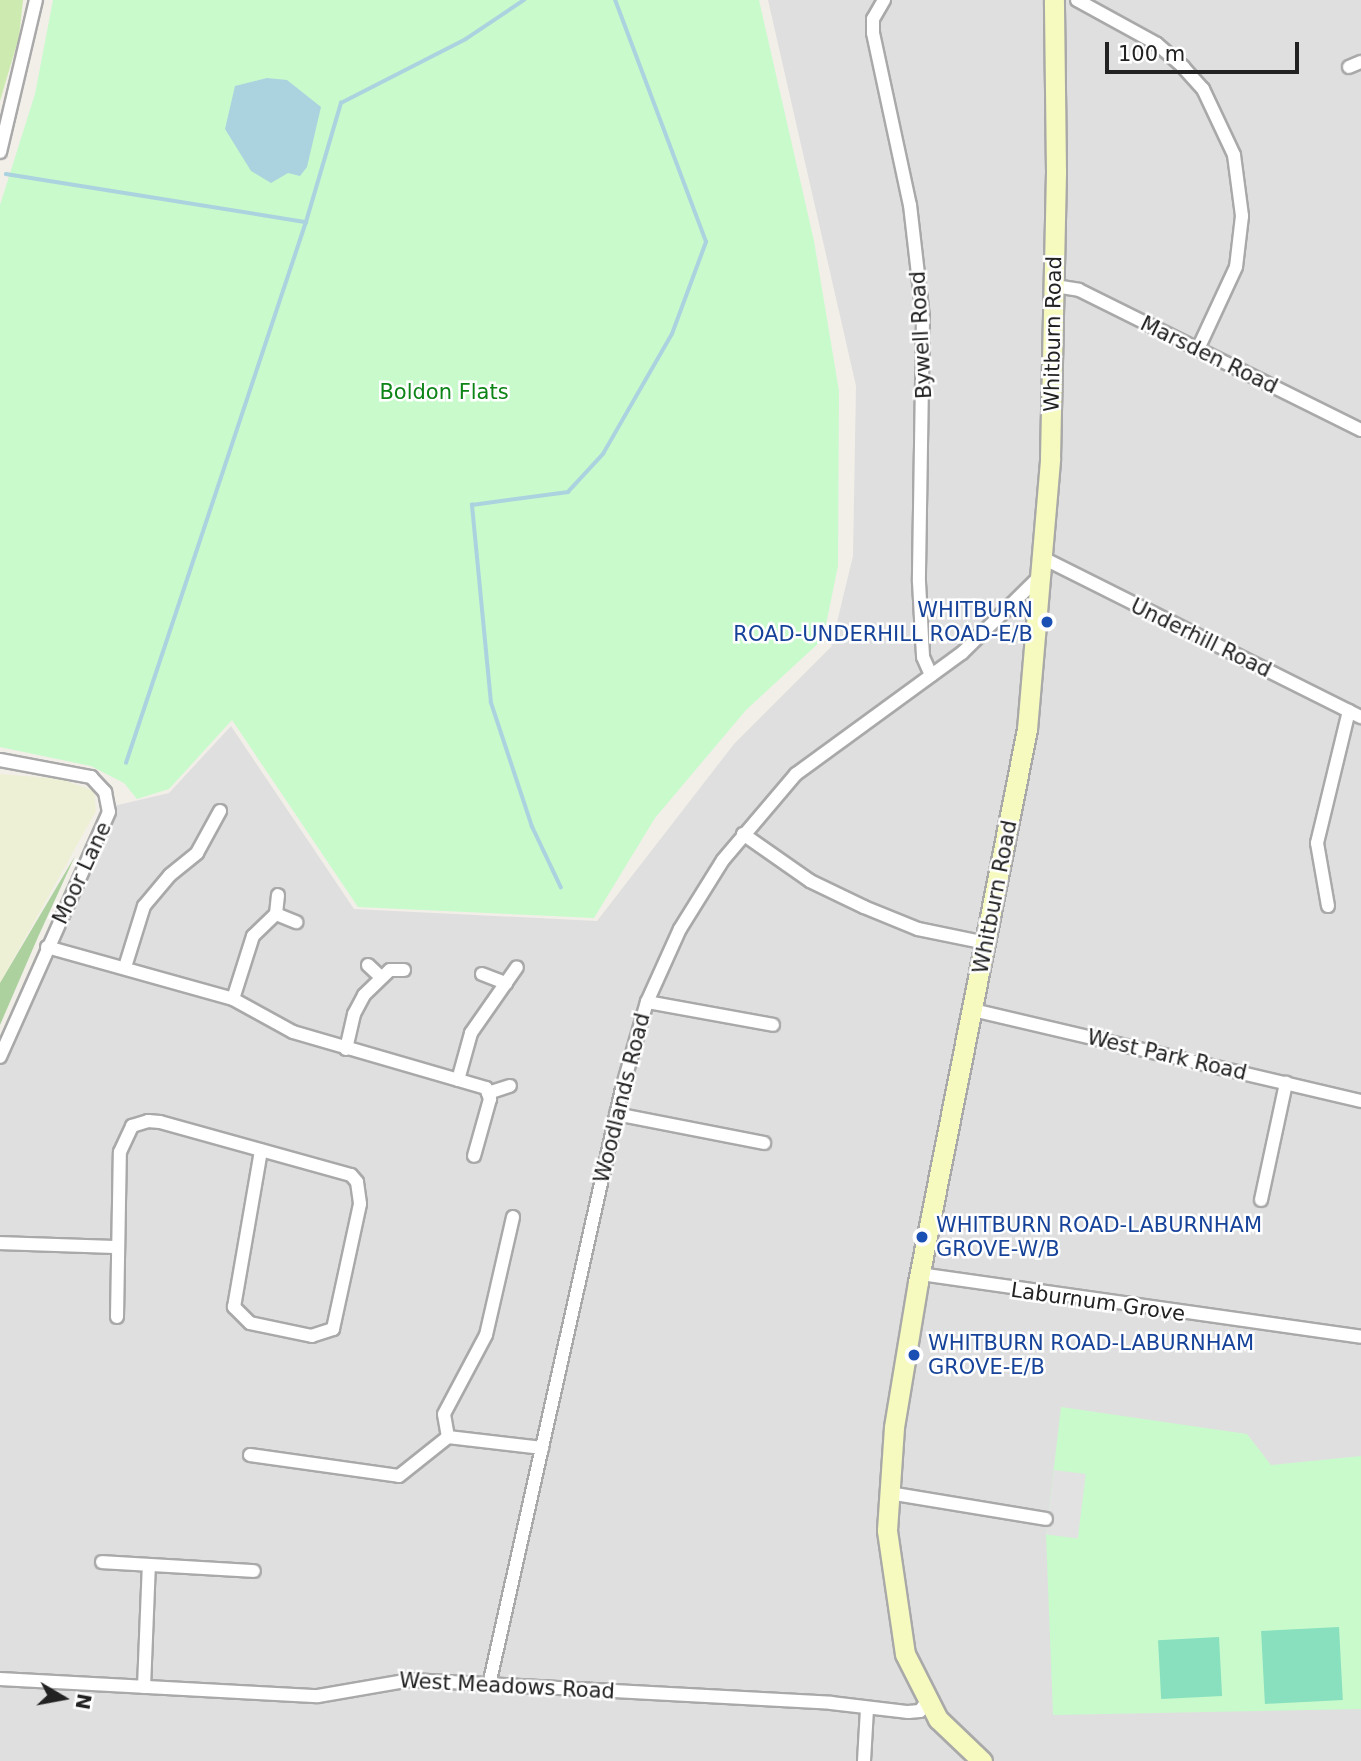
<!DOCTYPE html>
<style>
body{margin:0}
#map{position:relative;width:1361px;height:1761px;overflow:hidden;background:#f2efe9;font-family:"DejaVu Sans",sans-serif}
div>[style]{position:absolute}
.residential>*{inset:0;background:#e0dfdf}
.farmland>*{inset:0;background:#eef0d5}
.grass>*{inset:0;background:#cdebb0}
.forest>*{inset:0;background:#add19e}
.park>*{inset:0;background:#c8facc}
.pitch>*{inset:0;background:#88e0be;transform-origin:0 0}
.parking>*{inset:0;background:#e2e2e2;transform-origin:0 0}
.water>*{inset:0;background:#aad3df}
.stream>*{height:3.5px;margin:-1.75px;padding:0 1.75px;transform-origin:1.75px;border-radius:1.75px;background:#aad3df}
.roads{filter:drop-shadow(2px 0 #a9a9a9) drop-shadow(-2px 0 #a9a9a9) drop-shadow(0 2px #a9a9a9) drop-shadow(0 -2px #a9a9a9)}
.minor>*{height:12px;margin:-6px;padding:0 6px;transform-origin:6px;border-radius:6px;background:#fff}
.secondary>*{height:19px;margin:-9.5px;padding:0 9.5px;transform-origin:9.5px;border-radius:9.5px;background:#f7fabf}
.dots>*{width:19px;height:19px;translate:-50% -50%;box-sizing:border-box;border:4px solid #fff;border-radius:50%}
span{translate:-50% -50%;white-space:nowrap;text-align:center;line-height:1.15;-webkit-text-stroke:5px #fff;paint-order:stroke}
.street-label{font-size:21px;color:#222}
.park-label{font-size:21px;color:#0c8416}
.transit-label{font-size:21px;color:#164399}
.right{translate:-100% -50%;text-align:right}
.left{translate:0 -50%;text-align:left}
.north{position:absolute;left:28px;top:1663px;width:70px;height:70px;-webkit-text-stroke:5px #fff;paint-order:stroke;rotate:100deg;font-size:19px;font-weight:700;line-height:28px;text-align:center;color:#222}
.north::after{content:'';display:block;margin:auto;width:24px;height:32px;background:#222;clip-path:polygon(50% 0,100% 100%,50% 72%,0 100%)}
.scale{position:absolute;left:1105px;top:42px;width:194px;height:32px;box-sizing:border-box;border:4px solid #222;border-top:0;padding-left:9px;font-size:21px;line-height:24px;white-space:nowrap;color:#222;-webkit-text-stroke:5px #fff;paint-order:stroke}
</style>
<div id="map">
<div class="residential">
<i style="clip-path:polygon(768px 0,1361px 0,1361px 1761px,0 1761px,0 1039px,101px 809px,169px 793px,231px 726px,354px 909px,597px 921px,734px 744px,831px 647px,853px 556px,856px 386px)"></i>
</div>
<div class="farmland">
<i style="clip-path:polygon(0 774px,61px 779px,94px 791px,96px 811px,0 983px)"></i>
</div>
<div class="grass">
<i style="clip-path:polygon(0 0,23px 0,19px 37px,0 101px)"></i>
</div>
<div class="forest">
<i style="clip-path:polygon(75px 856px,38px 937px,0 1025px,0 983px)"></i>
</div>
<div class="park">
<i style="clip-path:polygon(53px 0,759px 0,814px 241px,839px 391px,838px 566px,823px 639px,746px 710px,655px 818px,594px 918px,358px 907px,232px 720px,169px 789px,137px 799px,124px 783px,91px 766px,0 747px,0 205px,35px 94px)"></i>
<i style="clip-path:polygon(1061px 1407px,1247px 1434px,1271px 1465px,1361px 1456px,1361px 1709px,1053px 1715px,1046px 1535px)"></i>
</div>
<div class="pitch">
<i style="left:1339px;top:1627px;width:73px;height:78px;rotate:87deg"></i>
<i style="left:1219px;top:1637px;width:59px;height:61px;rotate:87deg"></i>
</div>
<div class="parking">
<i style="left:1054px;top:1470px;width:32px;height:65px;rotate:7deg"></i>
</div>
<div class="water">
<i style="clip-path:polygon(267px 78px,287px 80px,321px 107px,307px 167px,300px 176px,288px 173px,271px 183px,251px 171px,225px 129px,235px 86px)"></i>
</div>
<div class="stream">
<i style="left:6px;top:174px;width:304px;rotate:9.1deg"></i>
<i style="left:306px;top:222px;width:124px;rotate:-73.6deg"></i>
<i style="left:341px;top:103px;width:140px;rotate:-27.1deg"></i>
<i style="left:466px;top:39px;width:70px;rotate:-33.9deg"></i>
<i style="left:126px;top:763px;width:570px;rotate:-71.6deg"></i>
<i style="left:561px;top:888px;width:68px;rotate:-115.4deg"></i>
<i style="left:532px;top:827px;width:131px;rotate:-108.3deg"></i>
<i style="left:491px;top:703px;width:199px;rotate:-95.5deg"></i>
<i style="left:472px;top:505px;width:97px;rotate:-7.7deg"></i>
<i style="left:568px;top:492px;width:52px;rotate:-47.4deg"></i>
<i style="left:603px;top:454px;width:138px;rotate:-60.1deg"></i>
<i style="left:672px;top:334px;width:98px;rotate:-69.7deg"></i>
<i style="left:706px;top:242px;width:259px;rotate:-110.6deg"></i>
</div>
<div class="roads">
<div class="minor">
<i style="left:884px;top:0;width:22px;rotate:120deg"></i>
<i style="left:873px;top:19px;width:14px;rotate:90deg"></i>
<i style="left:873px;top:33px;width:176px;rotate:77.9deg"></i>
<i style="left:910px;top:205px;width:114px;rotate:83.4deg"></i>
<i style="left:923px;top:318px;width:264px;rotate:90.9deg"></i>
<i style="left:919px;top:582px;width:75px;rotate:86.9deg"></i>
<i style="left:923px;top:657px;width:20px;rotate:66deg"></i>
<i style="left:1077px;top:0;width:91px;rotate:28.8deg"></i>
<i style="left:1157px;top:44px;width:35px;rotate:41deg"></i>
<i style="left:1183px;top:67px;width:30px;rotate:48deg"></i>
<i style="left:1203px;top:89px;width:73px;rotate:64.8deg"></i>
<i style="left:1234px;top:155px;width:62px;rotate:82.5deg"></i>
<i style="left:1242px;top:216px;width:51px;rotate:96.7deg"></i>
<i style="left:1236px;top:267px;width:90px;rotate:114.9deg"></i>
<i style="left:1349px;top:67px;width:13px;rotate:-23deg"></i>
<i style="left:0;top:152px;width:156px;rotate:-76.7deg"></i>
<i style="left:1055px;top:286px;width:24px;rotate:9deg"></i>
<i style="left:1079px;top:290px;width:315px;rotate:26.4deg"></i>
<i style="left:1041px;top:557px;width:358px;rotate:26.6deg"></i>
<i style="left:0;top:760px;width:93px;rotate:10.6deg"></i>
<i style="left:91px;top:777px;width:21px;rotate:47deg"></i>
<i style="left:105px;top:792px;width:20px;rotate:79deg"></i>
<i style="left:109px;top:812px;width:268px;rotate:114deg"></i>
<i style="left:743px;top:834px;width:82px;rotate:35deg"></i>
<i style="left:810px;top:881px;width:60px;rotate:25.7deg"></i>
<i style="left:864px;top:907px;width:58px;rotate:22.2deg"></i>
<i style="left:918px;top:929px;width:69px;rotate:11.6deg"></i>
<i style="left:1328px;top:906px;width:64px;rotate:-99.9deg"></i>
<i style="left:1317px;top:843px;width:136px;rotate:-76.4deg"></i>
<i style="left:276px;top:914px;width:22px;rotate:22deg"></i>
<i style="left:47px;top:947px;width:193px;rotate:15.6deg"></i>
<i style="left:233px;top:999px;width:68px;rotate:28.8deg"></i>
<i style="left:293px;top:1032px;width:201px;rotate:16.2deg"></i>
<i style="left:486px;top:1088px;width:12px;rotate:70deg"></i>
<i style="left:490px;top:1099px;width:59px;rotate:105.7deg"></i>
<i style="left:368px;top:965px;width:18px;rotate:43deg"></i>
<i style="left:125px;top:967px;width:64px;rotate:-72.7deg"></i>
<i style="left:144px;top:906px;width:40px;rotate:-50deg"></i>
<i style="left:170px;top:875px;width:35px;rotate:-39deg"></i>
<i style="left:197px;top:853px;width:48px;rotate:-61.3deg"></i>
<i style="left:482px;top:974px;width:26px;rotate:21deg"></i>
<i style="left:233px;top:999px;width:66px;rotate:-72.4deg"></i>
<i style="left:253px;top:936px;width:32px;rotate:-44deg"></i>
<i style="left:276px;top:914px;width:19px;rotate:-84deg"></i>
<i style="left:647px;top:1002px;width:128px;rotate:10.3deg"></i>
<i style="left:973px;top:1010px;width:399px;rotate:13.2deg"></i>
<i style="left:346px;top:1049px;width:36px;rotate:-77deg"></i>
<i style="left:354px;top:1014px;width:21px;rotate:-62deg"></i>
<i style="left:364px;top:995px;width:36px;rotate:-44deg"></i>
<i style="left:390px;top:970px;width:14px"></i>
<i style="left:458px;top:1080px;width:49px;rotate:-74.5deg"></i>
<i style="left:471px;top:1033px;width:80px;rotate:-55.1deg"></i>
<i style="left:488px;top:1093px;width:23px;rotate:-18deg"></i>
<i style="left:616px;top:1114px;width:151px;rotate:11.1deg"></i>
<i style="left:1261px;top:1200px;width:120px;rotate:-77.9deg"></i>
<i style="left:0;top:1243px;width:116px;rotate:2deg"></i>
<i style="left:920px;top:1274px;width:445px;rotate:8.1deg"></i>
<i style="left:117px;top:1317px;width:165px;rotate:-89deg"></i>
<i style="left:120px;top:1152px;width:29px;rotate:-65deg"></i>
<i style="left:132px;top:1126px;width:17px;rotate:-17deg"></i>
<i style="left:148px;top:1121px;width:12px;rotate:5deg"></i>
<i style="left:160px;top:1122px;width:198px;rotate:15.5deg"></i>
<i style="left:351px;top:1175px;width:9px;rotate:49deg"></i>
<i style="left:357px;top:1182px;width:22px;rotate:82deg"></i>
<i style="left:360px;top:1204px;width:128px;rotate:102.2deg"></i>
<i style="left:333px;top:1329px;width:22px;rotate:162deg"></i>
<i style="left:312px;top:1336px;width:63px;rotate:-168.2deg"></i>
<i style="left:250px;top:1323px;width:23px;rotate:-135deg"></i>
<i style="left:234px;top:1307px;width:159px;rotate:-80.2deg"></i>
<i style="left:448px;top:1437px;width:23px;rotate:-100deg"></i>
<i style="left:444px;top:1414px;width:89px;rotate:-62deg"></i>
<i style="left:486px;top:1335px;width:121px;rotate:-77.1deg"></i>
<i style="left:250px;top:1455px;width:150px;rotate:8deg"></i>
<i style="left:399px;top:1476px;width:63px;rotate:-38.5deg"></i>
<i style="left:448px;top:1437px;width:95px;rotate:6.7deg"></i>
<i style="left:889px;top:1493px;width:159px;rotate:9.4deg"></i>
<i style="left:102px;top:1562px;width:152px;rotate:3.4deg"></i>
<i style="left:0;top:1679px;width:318px;rotate:3.1deg"></i>
<i style="left:318px;top:1696px;width:94px;rotate:-9.8deg"></i>
<i style="left:411px;top:1680px;width:421px;rotate:3.1deg"></i>
<i style="left:831px;top:1703px;width:78px;rotate:6.7deg"></i>
<i style="left:908px;top:1712px;width:12px;rotate:-5deg"></i>
<i style="left:920px;top:1711px;width:12px;rotate:-55deg"></i>
<i style="left:489px;top:1685px;width:611px;rotate:-77.42deg"></i>
<i style="left:622px;top:1089px;width:91px;rotate:-74deg"></i>
<i style="left:647px;top:1002px;width:80px;rotate:-65.7deg"></i>
<i style="left:680px;top:929px;width:81px;rotate:-58.1deg"></i>
<i style="left:723px;top:860px;width:113px;rotate:-49.7deg"></i>
<i style="left:796px;top:774px;width:205px;rotate:-36.1deg"></i>
<i style="left:962px;top:653px;width:108px;rotate:-44.6deg"></i>
<i style="left:144px;top:1687px;width:122px;rotate:-87.7deg"></i>
<i style="left:864px;top:1761px;width:52px;rotate:-86.7deg"></i>
</div>
<div class="secondary">
<i style="left:982px;top:1761px;width:61px;rotate:-136.3deg"></i>
<i style="left:938px;top:1719px;width:73px;rotate:-116.9deg"></i>
<i style="left:905px;top:1654px;width:125px;rotate:-98.3deg"></i>
<i style="left:887px;top:1530px;width:103px;rotate:-86.1deg"></i>
<i style="left:894px;top:1427px;width:147px;rotate:-80.6deg"></i>
<i style="left:918px;top:1282px;width:564px;rotate:-78.85deg"></i>
<i style="left:1027px;top:729px;width:272px;rotate:-85.1deg"></i>
<i style="left:1050px;top:458px;width:287px;rotate:-88.8deg"></i>
<i style="left:1056px;top:171px;width:171px;rotate:-90.7deg"></i>
</div>
</div>
<div class="dots">
<i style="left:1047px;top:622px;background:#1a4fb4"></i>
<i style="left:922px;top:1237px;background:#1a4fb4"></i>
<i style="left:914px;top:1355px;background:#1a4fb4"></i>
</div>
<div class="street-label">
<span style="left:1053px;top:334px;rotate:-89deg">Whitburn Road</span>
<span style="left:921px;top:335px;rotate:-93deg">Bywell Road</span>
<span style="left:1209px;top:355px;rotate:26deg">Marsden Road</span>
<span style="left:1201px;top:638px;rotate:26deg">Underhill Road</span>
<span style="left:82px;top:873px;rotate:-65deg">Moor Lane</span>
<span style="left:995px;top:897px;rotate:-79deg">Whitburn Road</span>
<span style="left:1167px;top:1055px;rotate:13deg">West Park Road</span>
<span style="left:622px;top:1098px;rotate:-76deg">Woodlands Road</span>
<span style="left:1098px;top:1302px;rotate:8deg">Laburnum Grove</span>
<span style="left:507px;top:1686px;rotate:3deg">West Meadows Road</span>
</div>
<div class="park-label">
<span style="left:444px;top:392px">Boldon Flats</span>
</div>
<div class="transit-label">
<span class="right" style="left:1033px;top:622px">WHITBURN<br>ROAD-UNDERHILL ROAD-E/B</span>
<span class="left" style="left:936px;top:1237px">WHITBURN ROAD-LABURNHAM<br>GROVE-W/B</span>
<span class="left" style="left:928px;top:1355px">WHITBURN ROAD-LABURNHAM<br>GROVE-E/B</span>
</div>
<div class="north">N</div>
<div class="scale">100 m</div>
</div>
